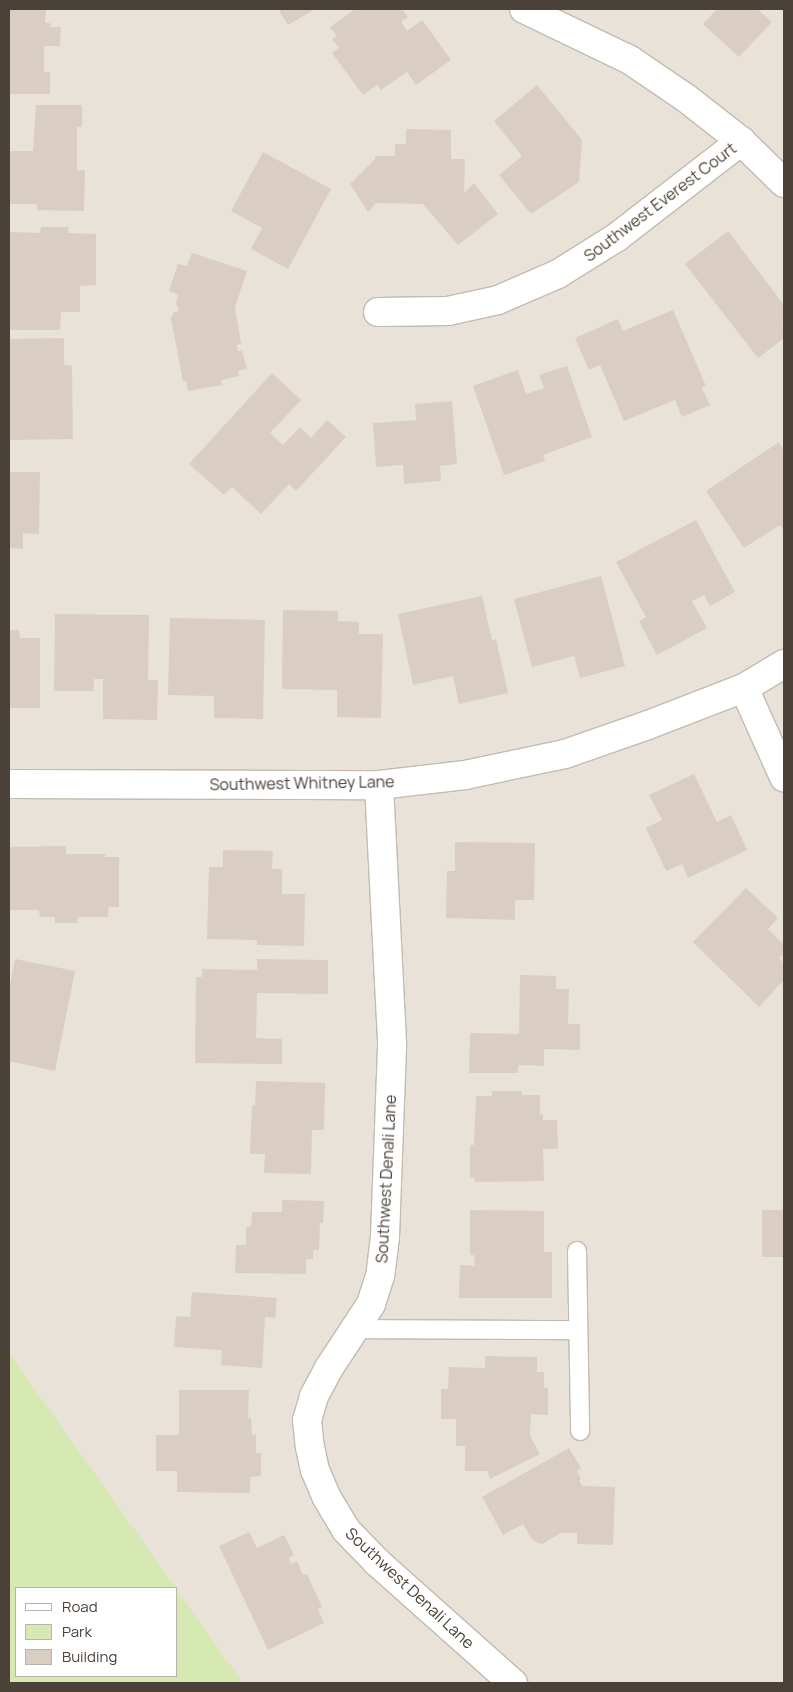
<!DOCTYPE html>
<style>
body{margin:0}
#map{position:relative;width:793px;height:1692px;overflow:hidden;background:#f5f1ea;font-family:Manrope,sans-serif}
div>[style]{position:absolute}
.residential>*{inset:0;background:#e9e2d8}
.green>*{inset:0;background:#d7e9b3}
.building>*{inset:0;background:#dacec2;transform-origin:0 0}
.roads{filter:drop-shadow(1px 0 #c4baaf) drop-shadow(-1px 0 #c4baaf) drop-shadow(0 1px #c4baaf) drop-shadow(0 -1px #c4baaf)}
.service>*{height:18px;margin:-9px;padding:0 9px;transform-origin:9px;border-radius:9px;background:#fff}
.minor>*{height:28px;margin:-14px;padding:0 14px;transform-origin:14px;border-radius:14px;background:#fff}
span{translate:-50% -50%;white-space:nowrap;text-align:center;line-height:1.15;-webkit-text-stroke:5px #fff;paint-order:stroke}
.street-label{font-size:16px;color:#4a4138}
.frame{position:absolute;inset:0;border:10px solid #4a4138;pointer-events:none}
.legend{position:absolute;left:15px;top:1587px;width:162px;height:90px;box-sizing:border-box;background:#fff;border:1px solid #b7b3af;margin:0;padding:6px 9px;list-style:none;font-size:15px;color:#4a4138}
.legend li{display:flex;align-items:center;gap:10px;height:25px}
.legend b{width:25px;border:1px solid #b7b3af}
</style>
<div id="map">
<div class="residential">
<i style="clip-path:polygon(evenodd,9px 9px,784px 9px,784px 1683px,9px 1683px,9px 9px,16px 1588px,176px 1588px,176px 1676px,16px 1676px,16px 1588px)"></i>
</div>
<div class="green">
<i style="clip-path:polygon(9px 1353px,176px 1588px,16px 1588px,16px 1676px,176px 1676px,176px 1589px,243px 1683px,9px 1683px)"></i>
</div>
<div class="building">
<i style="clip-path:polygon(9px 9px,46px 9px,45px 23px,50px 23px,50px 27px,61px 27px,60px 46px,44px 46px,44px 72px,50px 72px,50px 94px,9px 94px)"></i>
<i style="clip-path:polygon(278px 9px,315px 9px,288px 25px)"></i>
<i style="clip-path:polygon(355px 9px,402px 9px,408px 17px,401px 22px,407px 31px,422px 20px,451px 60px,416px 85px,407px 72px,381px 90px,377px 85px,363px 95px,332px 53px,339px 48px,332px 39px,337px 36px,330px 27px)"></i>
<i style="clip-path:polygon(717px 9px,757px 9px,772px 22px,739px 57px,703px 24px)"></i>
<i style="clip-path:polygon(537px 85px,582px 140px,579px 182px,531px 214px,499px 175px,522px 156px,494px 121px)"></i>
<i style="clip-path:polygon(36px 105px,82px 105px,82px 127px,77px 127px,77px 170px,85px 170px,84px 211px,37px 210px,37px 204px,9px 204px,9px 151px,33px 151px)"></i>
<i style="clip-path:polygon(406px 129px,451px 130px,451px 159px,465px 159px,464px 193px,474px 183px,498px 214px,458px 245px,423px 204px,376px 203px,368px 212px,350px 184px,375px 159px,375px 156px,395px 156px,395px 144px,406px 144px)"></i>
<i style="clip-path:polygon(263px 152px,331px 189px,288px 269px,251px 249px,262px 228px,231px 211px)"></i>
<i style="clip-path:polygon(41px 227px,69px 227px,68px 233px,96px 234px,96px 285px,80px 286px,80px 312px,61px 312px,60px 330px,9px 330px,9px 232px,40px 233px)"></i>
<i style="clip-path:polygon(728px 231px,784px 305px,784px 322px,782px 324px,784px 327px,784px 338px,758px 358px,685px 264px)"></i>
<i style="clip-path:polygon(192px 253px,247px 271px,235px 307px,241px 344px,237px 345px,238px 351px,242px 351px,247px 369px,238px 371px,239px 376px,221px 380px,222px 385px,188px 391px,186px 381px,183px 382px,171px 318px,174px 312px,179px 311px,176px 303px,178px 294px,169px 291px,178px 264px,187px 266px)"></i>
<i style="clip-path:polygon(673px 310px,706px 386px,702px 388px,710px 405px,682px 417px,675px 400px,624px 421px,600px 365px,589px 370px,575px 338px,618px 319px,623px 331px)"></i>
<i style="clip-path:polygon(64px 338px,64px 365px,72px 366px,73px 439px,9px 440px,9px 339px)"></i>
<i style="clip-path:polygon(567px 366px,592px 437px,543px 455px,545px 461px,504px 475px,473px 386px,518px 370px,526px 394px,544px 388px,539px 375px)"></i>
<i style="clip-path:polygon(272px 373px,301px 400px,270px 433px,283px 445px,300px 427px,311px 438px,327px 420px,346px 437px,296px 491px,289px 484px,261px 514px,232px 487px,224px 495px,189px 464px)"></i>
<i style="clip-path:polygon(452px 401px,457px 464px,440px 466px,441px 481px,404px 484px,403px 465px,376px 467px,373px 423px,416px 420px,415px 404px)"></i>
<i style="clip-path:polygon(779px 442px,784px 451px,784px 531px,780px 525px,744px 548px,706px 491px)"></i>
<i style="clip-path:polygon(9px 472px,40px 472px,39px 534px,23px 533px,23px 549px,9px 548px)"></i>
<i style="clip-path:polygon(696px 520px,735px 592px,710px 606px,704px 595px,692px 601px,707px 628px,657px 655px,639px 621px,646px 617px,616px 562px)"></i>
<i style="clip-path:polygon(601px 576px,625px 666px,580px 678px,574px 656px,532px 667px,514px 599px)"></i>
<i style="clip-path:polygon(482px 596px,492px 640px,496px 639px,508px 693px,459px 704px,453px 676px,413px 685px,398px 614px)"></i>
<i style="clip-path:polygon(283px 610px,338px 611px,338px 621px,359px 622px,359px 634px,383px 634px,381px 718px,337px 717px,337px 690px,282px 689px)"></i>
<i style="clip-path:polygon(55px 614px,149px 615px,148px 680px,158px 680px,157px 720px,103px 719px,103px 679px,94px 679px,94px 691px,54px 691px)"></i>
<i style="clip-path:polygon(170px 618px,265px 620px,263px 719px,214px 718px,214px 696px,168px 695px)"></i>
<i style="clip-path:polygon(9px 630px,19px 630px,20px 638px,40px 638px,40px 708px,9px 708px)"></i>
<i style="clip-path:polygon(694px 774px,717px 822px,731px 815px,747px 850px,688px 878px,682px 864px,666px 871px,646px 828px,662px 820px,649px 795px)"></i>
<i style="clip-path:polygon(455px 842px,535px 843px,534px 900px,515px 900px,515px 920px,446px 918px,447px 871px,455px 871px)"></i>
<i style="clip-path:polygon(66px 846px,66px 854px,105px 854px,105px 857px,119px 857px,119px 907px,109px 907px,108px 917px,78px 917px,78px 923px,55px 923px,55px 917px,40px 917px,39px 910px,9px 910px,9px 847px)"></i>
<i style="clip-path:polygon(223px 850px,273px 851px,272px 869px,282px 869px,282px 894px,305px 894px,304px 946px,257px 945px,257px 940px,207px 939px,209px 867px,223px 867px)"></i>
<i style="clip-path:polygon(746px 888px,778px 918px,768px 929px,784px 945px,784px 953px,779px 958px,784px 963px,784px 980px,759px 1007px,693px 942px)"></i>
<i style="clip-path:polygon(15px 959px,75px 971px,55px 1071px,9px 1061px,9px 990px)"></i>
<i style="clip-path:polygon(257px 959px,328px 960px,328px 994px,257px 993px,256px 1038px,282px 1039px,282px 1064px,195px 1063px,196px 977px,202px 977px,202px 969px,257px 970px)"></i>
<i style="clip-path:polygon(520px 975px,556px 976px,556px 989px,569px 989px,568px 1024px,580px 1024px,580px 1050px,544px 1049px,544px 1066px,518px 1065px,518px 1073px,469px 1073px,470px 1033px,519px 1034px)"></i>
<i style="clip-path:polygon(256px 1081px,325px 1083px,324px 1130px,312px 1130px,311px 1174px,264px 1173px,265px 1154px,250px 1154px,252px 1105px,255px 1105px)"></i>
<i style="clip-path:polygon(492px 1091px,522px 1091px,522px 1095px,540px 1095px,540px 1114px,543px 1114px,543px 1120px,557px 1120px,558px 1149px,543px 1149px,544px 1181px,475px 1182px,475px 1178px,470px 1177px,470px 1145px,474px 1145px,476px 1096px,492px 1096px)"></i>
<i style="clip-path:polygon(282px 1200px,324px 1201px,323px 1223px,320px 1223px,319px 1250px,313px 1250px,313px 1259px,306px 1259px,306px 1274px,235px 1273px,236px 1245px,246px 1245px,246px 1227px,251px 1227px,252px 1212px,282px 1212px)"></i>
<i style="clip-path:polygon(470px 1210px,544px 1211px,544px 1252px,552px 1252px,552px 1298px,459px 1298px,460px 1265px,475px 1266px,474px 1255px,470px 1255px)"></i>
<i style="left:762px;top:1210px;width:22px;height:47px"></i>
<i style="clip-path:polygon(192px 1292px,277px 1298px,275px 1318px,265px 1317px,262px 1368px,221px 1365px,222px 1350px,174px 1347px,176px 1316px,190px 1317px)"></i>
<i style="clip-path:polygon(485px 1356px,537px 1357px,537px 1372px,544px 1372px,544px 1388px,548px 1387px,548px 1415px,531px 1414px,530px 1436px,540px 1454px,490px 1479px,487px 1471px,465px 1471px,465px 1446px,456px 1446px,456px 1419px,441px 1419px,441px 1389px,448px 1389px,449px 1367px,485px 1368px)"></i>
<i style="clip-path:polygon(179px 1390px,249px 1390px,248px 1418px,251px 1418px,252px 1435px,256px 1434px,256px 1453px,261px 1453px,261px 1476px,250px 1477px,250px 1493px,177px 1492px,177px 1471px,156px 1471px,156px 1435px,179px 1435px)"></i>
<i style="clip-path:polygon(569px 1448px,581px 1468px,577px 1471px,581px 1479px,579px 1480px,582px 1486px,615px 1487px,613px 1545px,577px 1544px,577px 1533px,561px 1533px,542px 1544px,533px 1541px,523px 1524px,503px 1535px,482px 1497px)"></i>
<i style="clip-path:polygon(249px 1532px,257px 1548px,284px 1535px,294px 1555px,289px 1558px,291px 1564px,297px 1561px,303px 1575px,307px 1574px,322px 1607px,318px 1609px,324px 1623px,268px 1650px,219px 1546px)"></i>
</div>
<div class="roads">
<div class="service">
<i style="left:577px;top:1251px;width:180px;rotate:89deg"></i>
<i style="left:354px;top:1329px;width:224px;rotate:0.3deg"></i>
</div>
<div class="minor">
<i style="left:524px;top:9px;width:118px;rotate:25.7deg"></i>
<i style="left:630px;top:60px;width:68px;rotate:34.2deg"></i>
<i style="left:686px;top:98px;width:70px;rotate:38deg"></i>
<i style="left:741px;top:141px;width:60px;rotate:44.3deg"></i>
<i style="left:378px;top:312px;width:70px;rotate:-0.8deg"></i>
<i style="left:448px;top:311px;width:51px;rotate:-12.4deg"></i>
<i style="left:498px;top:300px;width:65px;rotate:-23.4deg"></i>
<i style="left:558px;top:274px;width:70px;rotate:-32.1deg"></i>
<i style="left:617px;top:237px;width:157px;rotate:-37.7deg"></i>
<i style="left:744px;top:688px;width:98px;rotate:65.8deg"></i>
<i style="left:9px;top:784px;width:370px;rotate:0.2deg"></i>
<i style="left:379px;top:785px;width:87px;rotate:-6.6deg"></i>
<i style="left:465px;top:775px;width:102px;rotate:-11.9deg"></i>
<i style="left:565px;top:754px;width:88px;rotate:-19.3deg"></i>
<i style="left:648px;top:725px;width:103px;rotate:-21.1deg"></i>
<i style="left:744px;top:688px;width:47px;rotate:-31deg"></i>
<i style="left:379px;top:785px;width:261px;rotate:87.1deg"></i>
<i style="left:392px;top:1046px;width:191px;rotate:92.1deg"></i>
<i style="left:385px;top:1237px;width:39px;rotate:97deg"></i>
<i style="left:380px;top:1276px;width:29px;rotate:108deg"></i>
<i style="left:371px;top:1304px;width:77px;rotate:123.3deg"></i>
<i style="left:329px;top:1368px;width:32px;rotate:118deg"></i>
<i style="left:314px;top:1396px;width:25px;rotate:106deg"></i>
<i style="left:307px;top:1420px;width:27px;rotate:84deg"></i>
<i style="left:310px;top:1447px;width:24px;rotate:78deg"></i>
<i style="left:315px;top:1470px;width:30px;rotate:67deg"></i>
<i style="left:327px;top:1498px;width:37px;rotate:59deg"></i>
<i style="left:346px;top:1530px;width:45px;rotate:45.9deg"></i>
<i style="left:377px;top:1562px;width:182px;rotate:41.7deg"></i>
</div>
</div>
<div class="street-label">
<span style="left:660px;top:202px;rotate:-37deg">Southwest Everest Court</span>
<span style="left:302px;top:783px;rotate:-1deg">Southwest Whitney Lane</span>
<span style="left:386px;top:1179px;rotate:-87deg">Southwest Denali Lane</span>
<span style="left:410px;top:1588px;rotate:43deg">Southwest Denali Lane</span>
</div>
<div class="frame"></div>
<ul class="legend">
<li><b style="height:6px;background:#fff"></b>Road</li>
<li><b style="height:14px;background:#d7e9b3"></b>Park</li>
<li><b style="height:14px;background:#dacec2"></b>Building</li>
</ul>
</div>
